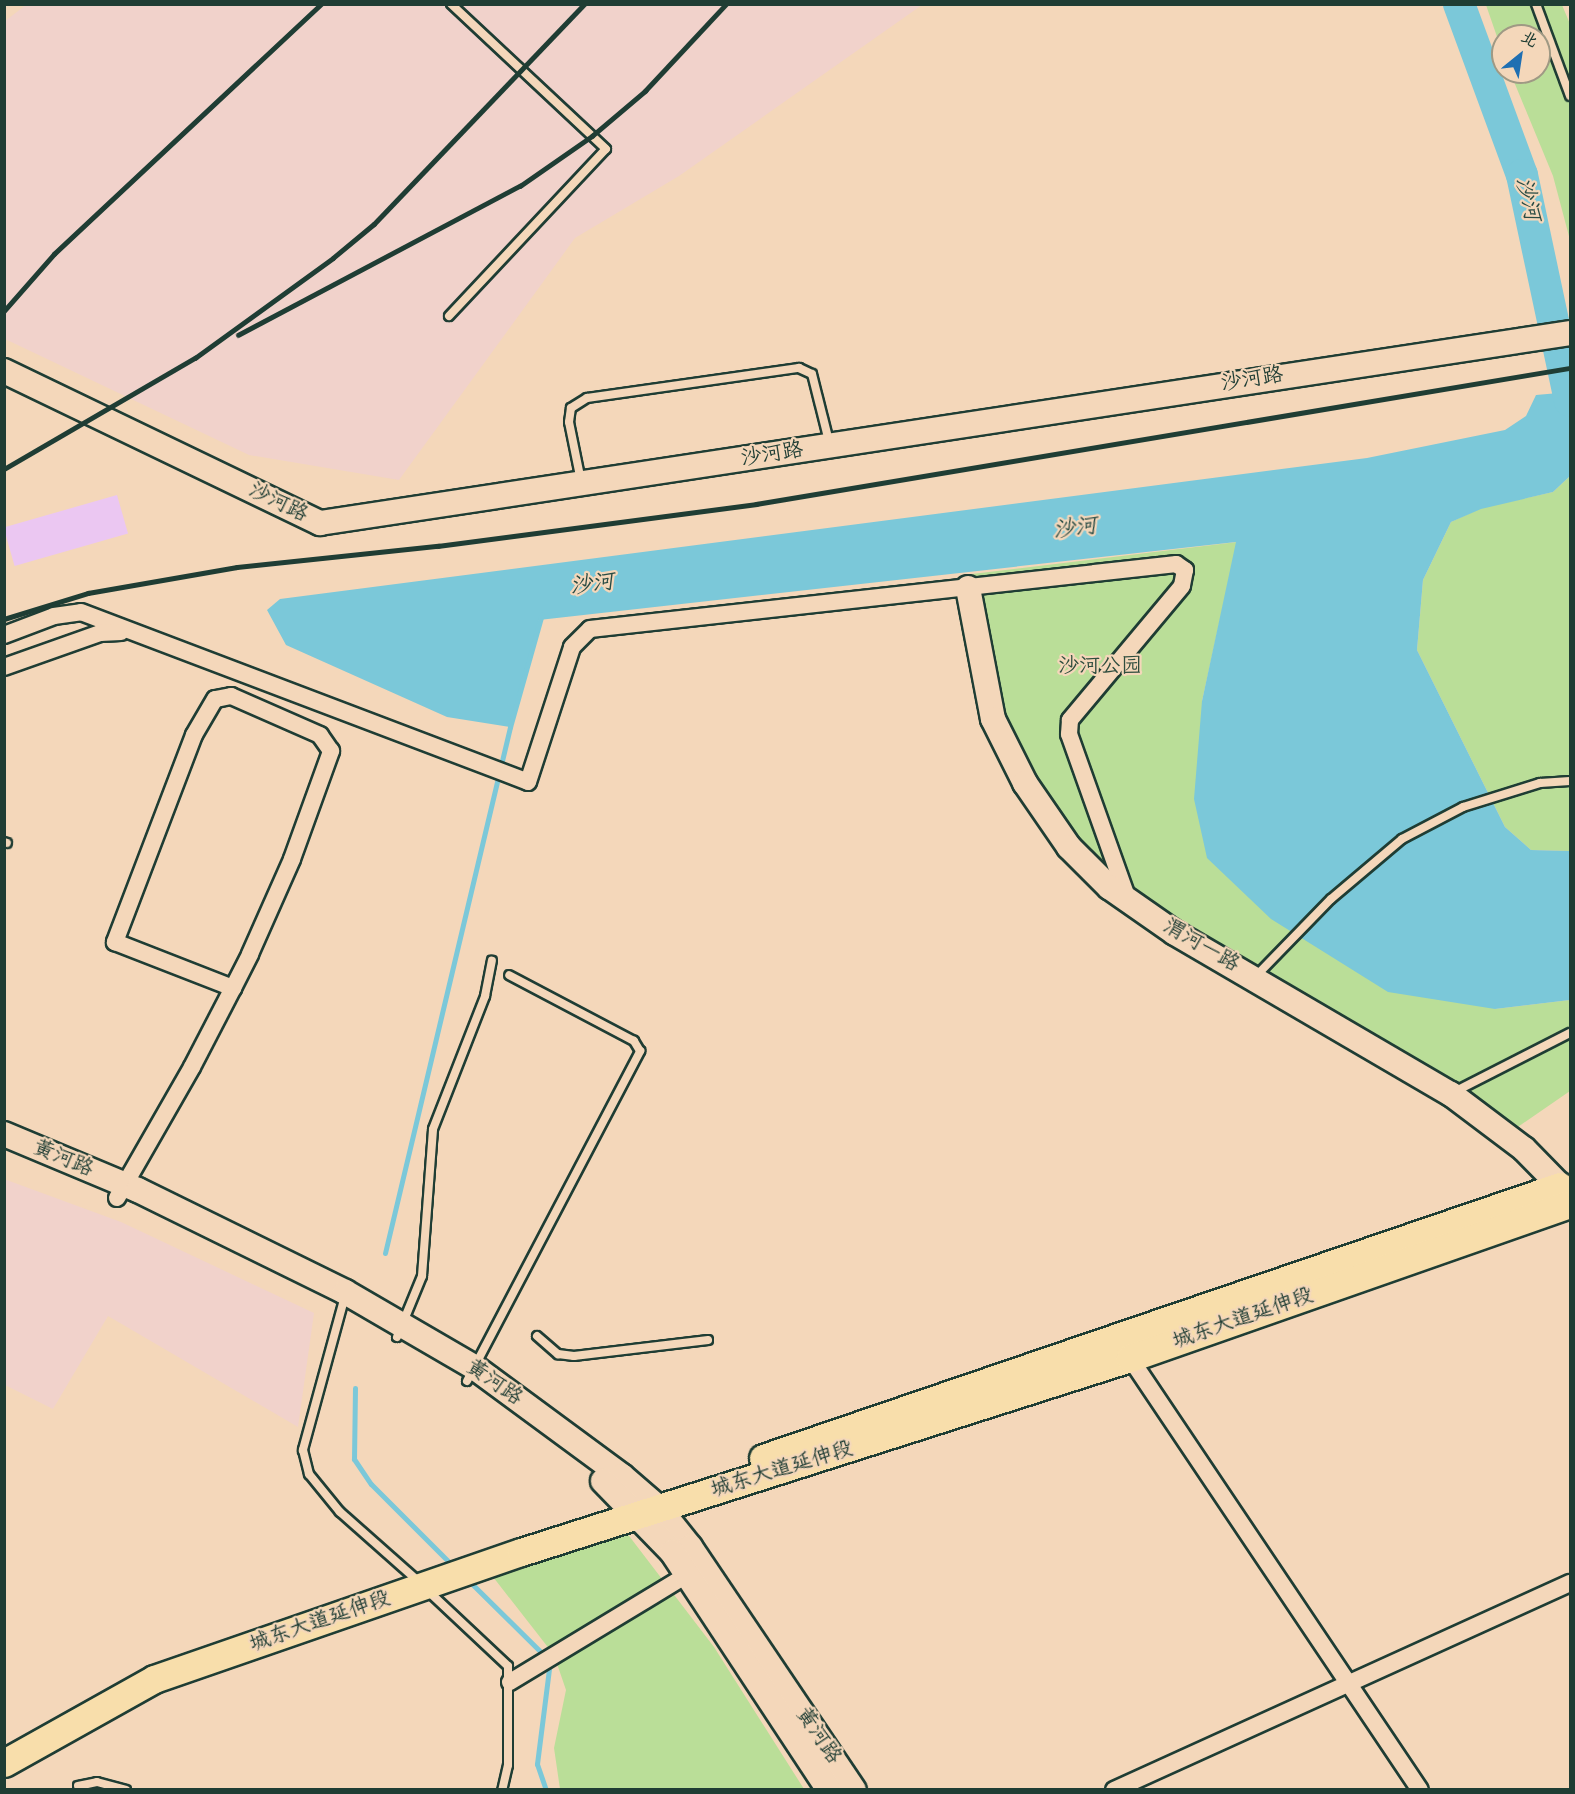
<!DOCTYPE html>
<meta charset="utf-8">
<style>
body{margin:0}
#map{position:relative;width:1575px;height:1794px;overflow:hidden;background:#f4d7ba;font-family:Kalam,"LXGW WenKai TC",sans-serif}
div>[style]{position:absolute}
.built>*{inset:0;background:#f1d2cb}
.green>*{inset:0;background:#bade98}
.water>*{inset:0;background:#7bc8d9}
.stream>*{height:5px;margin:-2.5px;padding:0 2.5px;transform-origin:2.5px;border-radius:2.5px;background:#7bc8d9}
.river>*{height:32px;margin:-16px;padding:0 16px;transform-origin:16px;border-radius:16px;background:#7bc8d9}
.building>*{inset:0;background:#ebc7f2;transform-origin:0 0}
.roads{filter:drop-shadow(2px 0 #1f3d34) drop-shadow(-2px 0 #1f3d34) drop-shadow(0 2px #1f3d34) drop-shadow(0 -2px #1f3d34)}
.lane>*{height:8px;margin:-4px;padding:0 4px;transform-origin:4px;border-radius:4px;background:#f4d7ba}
.street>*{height:16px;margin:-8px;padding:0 8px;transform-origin:8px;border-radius:8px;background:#f4d7ba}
.secondary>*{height:24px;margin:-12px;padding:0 12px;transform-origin:12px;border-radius:12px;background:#f4d7ba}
.primary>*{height:27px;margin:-13.5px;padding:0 13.5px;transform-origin:13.5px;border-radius:13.5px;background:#f8deab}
.rail>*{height:4.5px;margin:-2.25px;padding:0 2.25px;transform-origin:2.25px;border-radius:2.25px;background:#1f3d34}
span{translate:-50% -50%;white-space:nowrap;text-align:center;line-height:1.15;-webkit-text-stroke:4.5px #f4d7ba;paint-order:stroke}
.street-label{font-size:21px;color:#1f3d34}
.park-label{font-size:21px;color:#2e4d3e}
.water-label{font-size:22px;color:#284b44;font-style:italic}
.frame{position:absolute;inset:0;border:6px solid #1f3d34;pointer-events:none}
.north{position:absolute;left:1491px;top:24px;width:60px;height:60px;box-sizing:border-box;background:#f4d7ba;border:2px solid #9f9984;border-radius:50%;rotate:30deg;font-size:16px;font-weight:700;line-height:24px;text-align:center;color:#1f3d34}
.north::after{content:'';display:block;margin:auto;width:21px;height:27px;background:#1f6fb2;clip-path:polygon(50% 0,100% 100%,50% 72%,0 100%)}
</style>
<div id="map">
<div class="built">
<i style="clip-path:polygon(27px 4px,922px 5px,679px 176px,575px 238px,399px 480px,249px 455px,5px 339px,4px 22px)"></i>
<i style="clip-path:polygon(4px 1179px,121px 1222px,314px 1313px,298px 1427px,108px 1316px,53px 1409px,5px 1385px)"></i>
</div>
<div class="green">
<i style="clip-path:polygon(1486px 5px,1562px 5px,1570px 24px,1570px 240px,1553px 176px,1510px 72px,1539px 72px,1539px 36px,1503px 36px,1503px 54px)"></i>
<i style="clip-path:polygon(1570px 476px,1570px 851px,1531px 850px,1505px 827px,1417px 650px,1423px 580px,1451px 522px,1481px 508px,1553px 492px)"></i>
<i style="clip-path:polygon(1237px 542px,1202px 701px,1495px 1009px,1570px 1000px,1570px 1091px,1512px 1131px,1134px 896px,1075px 843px,1009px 735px,986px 666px,972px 574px)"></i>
<i style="clip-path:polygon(623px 1528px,714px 1647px,804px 1789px,560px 1789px,554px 1748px,566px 1690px,554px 1655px,490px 1573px)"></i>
</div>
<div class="water">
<i style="clip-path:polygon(1570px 392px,1570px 476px,1553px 492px,1481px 509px,1451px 522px,1423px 580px,1417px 650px,1505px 827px,1531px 850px,1570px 851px,1570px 1000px,1495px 1009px,1388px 992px,1271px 919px,1207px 858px,1194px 799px,1202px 701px,1236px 542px,539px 620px,510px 727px,447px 717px,286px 645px,267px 610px,280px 599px,1367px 458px,1505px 430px,1526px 416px,1536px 395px)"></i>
</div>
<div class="stream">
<i style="left:385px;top:1253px;width:541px;rotate:-76.63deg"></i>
<i style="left:510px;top:727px;width:117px;rotate:-74.2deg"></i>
<i style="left:355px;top:1388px;width:71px;rotate:90.8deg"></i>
<i style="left:354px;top:1459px;width:30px;rotate:56deg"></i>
<i style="left:371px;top:1484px;width:117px;rotate:45deg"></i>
<i style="left:467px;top:1579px;width:117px;rotate:44.7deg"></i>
<i style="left:550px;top:1661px;width:104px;rotate:97.2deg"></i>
<i style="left:537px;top:1764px;width:28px;rotate:71deg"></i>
</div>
<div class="river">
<i style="left:1459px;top:4px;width:182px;rotate:69.8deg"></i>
<i style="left:1522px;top:175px;width:231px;rotate:78deg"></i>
</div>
<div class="building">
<i style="left:117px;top:495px;width:40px;height:118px;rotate:74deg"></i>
</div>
<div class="roads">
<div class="lane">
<i style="left:1536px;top:4px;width:98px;rotate:69.7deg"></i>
<i style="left:449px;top:316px;width:229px;rotate:-46.8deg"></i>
<i style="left:606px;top:149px;width:212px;rotate:-136.9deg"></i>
<i style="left:581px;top:481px;width:60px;rotate:-101.5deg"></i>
<i style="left:569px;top:422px;width:14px;rotate:-82deg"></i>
<i style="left:571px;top:408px;width:19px;rotate:-32deg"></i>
<i style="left:587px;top:398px;width:214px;rotate:-8.1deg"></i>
<i style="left:799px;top:368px;width:14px;rotate:25deg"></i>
<i style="left:812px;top:374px;width:73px;rotate:75.8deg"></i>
<i style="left:4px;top:842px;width:3px;rotate:18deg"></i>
<i style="left:1256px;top:976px;width:107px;rotate:-45.8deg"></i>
<i style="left:1331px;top:899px;width:93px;rotate:-40.2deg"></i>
<i style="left:1402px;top:839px;width:69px;rotate:-27.7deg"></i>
<i style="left:1463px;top:807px;width:81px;rotate:-17.3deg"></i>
<i style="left:1540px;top:783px;width:30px;rotate:-4deg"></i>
<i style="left:1454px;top:1092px;width:130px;rotate:-27deg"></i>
<i style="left:345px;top:1296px;width:160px;rotate:105.3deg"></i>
<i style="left:303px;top:1450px;width:25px;rotate:76deg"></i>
<i style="left:309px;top:1474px;width:49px;rotate:50.8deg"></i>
<i style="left:340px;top:1512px;width:104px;rotate:41.5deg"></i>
<i style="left:537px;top:1336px;width:28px;rotate:41deg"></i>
<i style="left:558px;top:1354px;width:16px;rotate:7deg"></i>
<i style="left:574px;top:1356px;width:135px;rotate:-6.8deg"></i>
<i style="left:397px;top:1337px;width:66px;rotate:-67.7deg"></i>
<i style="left:422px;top:1276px;width:147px;rotate:-85.7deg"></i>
<i style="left:433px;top:1129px;width:143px;rotate:-68.6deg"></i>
<i style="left:485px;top:996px;width:36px;rotate:-79deg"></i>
<i style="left:467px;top:1381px;width:373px;rotate:-62.3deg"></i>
<i style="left:640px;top:1051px;width:12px;rotate:-121deg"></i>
<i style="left:634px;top:1041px;width:141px;rotate:-152.2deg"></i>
<i style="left:427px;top:1590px;width:111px;rotate:43.2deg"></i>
<i style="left:508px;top:1666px;width:99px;rotate:90deg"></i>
<i style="left:508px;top:1765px;width:26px;rotate:103deg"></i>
<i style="left:78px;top:1786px;width:19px;rotate:-12deg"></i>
<i style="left:97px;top:1782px;width:30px;rotate:15deg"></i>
</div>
<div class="street">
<i style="left:4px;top:635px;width:53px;rotate:-20.8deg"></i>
<i style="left:54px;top:616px;width:27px;rotate:-8deg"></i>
<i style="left:81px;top:612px;width:478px;rotate:20.8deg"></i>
<i style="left:528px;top:782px;width:142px;rotate:-71.9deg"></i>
<i style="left:572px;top:647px;width:25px;rotate:-45deg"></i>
<i style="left:590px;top:629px;width:590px;rotate:-6.33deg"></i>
<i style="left:1176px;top:564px;width:11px;rotate:34deg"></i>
<i style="left:1185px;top:570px;width:16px;rotate:101deg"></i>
<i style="left:1182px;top:586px;width:175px;rotate:129.9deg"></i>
<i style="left:1070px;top:720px;width:14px;rotate:94deg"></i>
<i style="left:1069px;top:734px;width:176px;rotate:70.4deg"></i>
<i style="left:4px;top:667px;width:102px;rotate:-19.5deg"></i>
<i style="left:100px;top:633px;width:21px;rotate:-3deg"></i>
<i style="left:117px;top:1198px;width:151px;rotate:-60.2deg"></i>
<i style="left:192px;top:1067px;width:89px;rotate:-62.6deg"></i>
<i style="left:233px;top:988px;width:38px;rotate:-63deg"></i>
<i style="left:250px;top:954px;width:104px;rotate:-66.1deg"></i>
<i style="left:292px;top:859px;width:115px;rotate:-70.1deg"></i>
<i style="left:331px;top:751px;width:19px;rotate:-125deg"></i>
<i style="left:320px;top:735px;width:97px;rotate:-156.3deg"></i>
<i style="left:231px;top:696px;width:16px;rotate:169deg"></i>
<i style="left:215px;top:699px;width:42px;rotate:120.3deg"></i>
<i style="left:194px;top:735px;width:222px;rotate:110.9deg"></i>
<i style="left:115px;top:942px;width:127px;rotate:21.3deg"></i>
<i style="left:1130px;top:1358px;width:520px;rotate:56.13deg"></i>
<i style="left:510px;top:1682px;width:207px;rotate:-31.2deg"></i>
<i style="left:1114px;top:1790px;width:501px;rotate:-24.42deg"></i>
</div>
<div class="secondary">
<i style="left:4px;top:371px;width:351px;rotate:25.7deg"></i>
<i style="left:320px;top:523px;width:1264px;rotate:-8.64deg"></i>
<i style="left:968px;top:588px;width:133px;rotate:79.2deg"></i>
<i style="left:993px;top:719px;width:72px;rotate:63.4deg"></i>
<i style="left:1025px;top:783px;width:78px;rotate:55.5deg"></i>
<i style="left:1069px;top:847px;width:57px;rotate:45deg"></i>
<i style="left:1109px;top:887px;width:80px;rotate:34.9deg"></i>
<i style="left:1175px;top:933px;width:320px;rotate:30.3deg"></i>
<i style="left:1451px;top:1094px;width:91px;rotate:37deg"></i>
<i style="left:1524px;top:1149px;width:66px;rotate:45.6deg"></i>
<i style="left:4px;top:1134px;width:145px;rotate:22.7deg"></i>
<i style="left:138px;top:1190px;width:231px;rotate:26.2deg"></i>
<i style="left:345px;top:1292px;width:149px;rotate:30.2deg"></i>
<i style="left:474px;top:1367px;width:184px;rotate:36.4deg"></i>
<i style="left:622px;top:1476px;width:49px;rotate:40.9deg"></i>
<i style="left:659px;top:1508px;width:50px;rotate:51.5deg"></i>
<i style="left:690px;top:1547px;width:293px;rotate:56deg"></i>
<i style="left:603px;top:1481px;width:99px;rotate:45.8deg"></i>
<i style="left:672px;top:1552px;width:285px;rotate:56.6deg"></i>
</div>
<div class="primary">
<i style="left:763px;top:1458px;width:842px;rotate:-18.84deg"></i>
<i style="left:4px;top:1763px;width:172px;rotate:-29.2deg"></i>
<i style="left:154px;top:1679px;width:388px;rotate:-19.1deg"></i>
<i style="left:521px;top:1552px;width:639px;rotate:-17.67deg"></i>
<i style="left:1130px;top:1358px;width:466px;rotate:-19.3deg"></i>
</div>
</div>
<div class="rail">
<i style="left:4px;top:311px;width:76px;rotate:-48.7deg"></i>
<i style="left:54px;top:254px;width:366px;rotate:-43.1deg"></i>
<i style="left:238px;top:335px;width:319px;rotate:-27.9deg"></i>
<i style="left:520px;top:186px;width:88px;rotate:-34.8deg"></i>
<i style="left:592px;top:136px;width:70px;rotate:-40.3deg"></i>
<i style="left:645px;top:91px;width:119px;rotate:-47deg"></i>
<i style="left:4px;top:469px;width:221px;rotate:-30.2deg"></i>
<i style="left:195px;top:358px;width:170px;rotate:-35.9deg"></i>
<i style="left:333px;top:258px;width:53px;rotate:-39.7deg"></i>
<i style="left:374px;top:224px;width:304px;rotate:-46.3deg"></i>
<i style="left:4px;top:619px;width:88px;rotate:-17.2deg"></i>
<i style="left:88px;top:593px;width:151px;rotate:-9.9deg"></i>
<i style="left:237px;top:567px;width:202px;rotate:-6deg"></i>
<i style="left:438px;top:546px;width:321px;rotate:-7.5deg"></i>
<i style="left:756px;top:504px;width:825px;rotate:-9.49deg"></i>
</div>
<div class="street-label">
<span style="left:1252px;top:380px;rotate:-9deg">沙河路</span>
<span style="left:772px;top:455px;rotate:-9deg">沙河路</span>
<span style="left:278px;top:503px;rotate:26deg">沙河路</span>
<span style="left:1201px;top:946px;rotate:30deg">渭河一路</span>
<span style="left:63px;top:1159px;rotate:23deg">黄河路</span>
<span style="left:1243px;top:1319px;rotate:-19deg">城东大道延伸段</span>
<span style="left:494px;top:1383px;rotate:35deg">黄河路</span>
<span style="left:782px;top:1470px;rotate:-17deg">城东大道延伸段</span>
<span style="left:320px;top:1622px;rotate:-19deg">城东大道延伸段</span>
<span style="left:818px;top:1736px;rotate:56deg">黄河路</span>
</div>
<div class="park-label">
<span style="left:1100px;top:667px">沙河公园</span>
</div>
<div class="water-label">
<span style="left:1527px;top:199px;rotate:77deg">沙河</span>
<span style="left:1075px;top:529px;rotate:-7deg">沙河</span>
<span style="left:592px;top:585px;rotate:-7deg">沙河</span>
</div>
<div class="frame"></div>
<div class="north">北</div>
</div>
